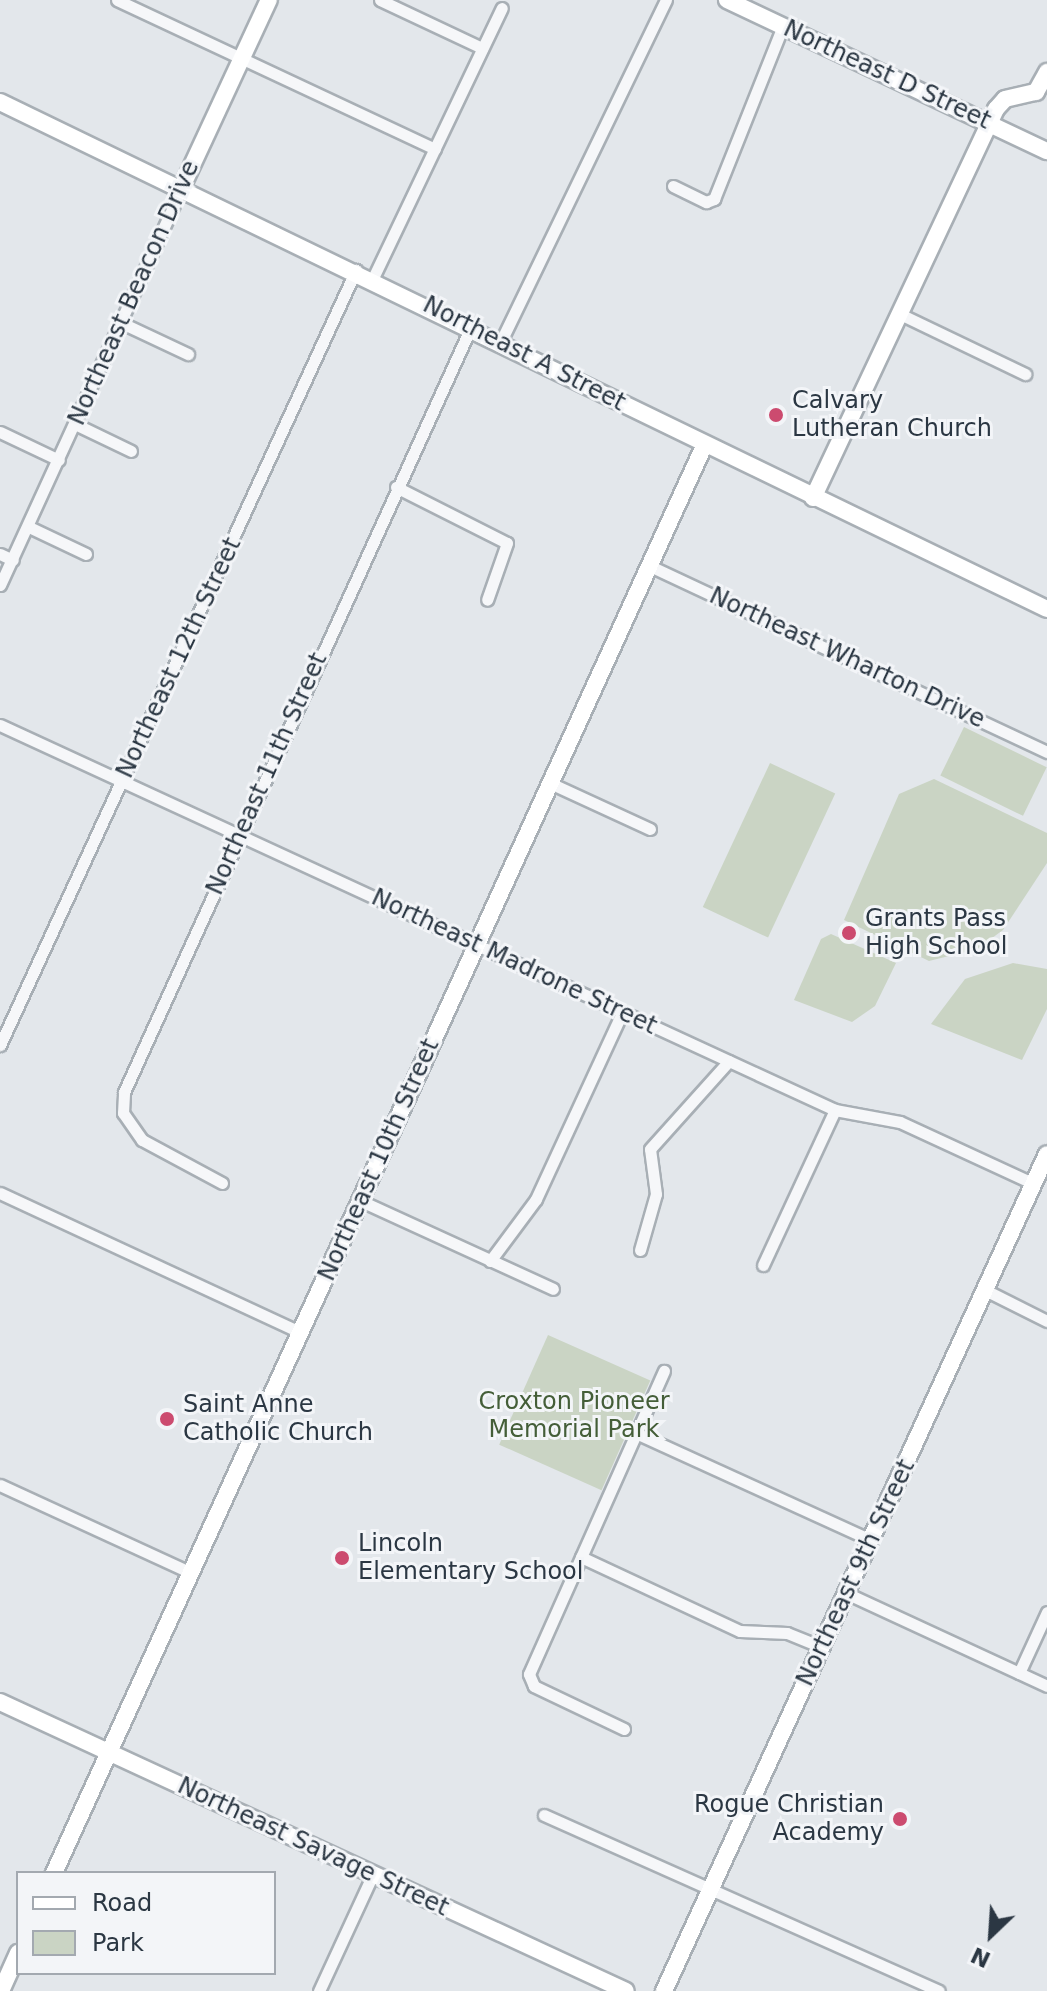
<!DOCTYPE html>
<style>
body{margin:0}
#map{position:relative;width:1047px;height:1991px;overflow:hidden;background:#e3e7eb;font-family:"DejaVu Sans",sans-serif}
div>[style]{position:absolute}
.green>*{inset:0;background:#cad4c4;transform-origin:0 0}
.roads{filter:drop-shadow(2px 0 #a8afb5) drop-shadow(-2px 0 #a8afb5) drop-shadow(0 2px #a8afb5) drop-shadow(0 -2px #a8afb5)}
.street>*{height:11px;margin:-5.5px;padding:0 5.5px;transform-origin:5.5px;border-radius:5.5px;background:#f6f7f9}
.secondary>*{height:16px;margin:-8px;padding:0 8px;transform-origin:8px;border-radius:8px;background:#fff}
.dots>*{width:22px;height:22px;translate:-50% -50%;box-sizing:border-box;border:4px solid #f3f5f8;border-radius:50%}
span{translate:-50% -50%;white-space:nowrap;text-align:center;line-height:1.15;-webkit-text-stroke:6px #f3f5f8;paint-order:stroke}
.street-label{font-size:24px;color:#2b3743}
.poi-label{font-size:24px;color:#2b3743}
.left{translate:0 -50%;text-align:left}
.right{translate:-100% -50%;text-align:right}
.park-label{font-size:24px;color:#445e38}
.legend{position:absolute;left:16px;top:1871px;width:260px;height:104px;box-sizing:border-box;background:#f3f5f8;border:2px solid #a3a9b0;margin:0;padding:10px 14px;list-style:none;font-size:24px;color:#2b3743}
.legend li{display:flex;align-items:center;gap:16px;height:40px}
.legend b{width:40px;border:2px solid #a3a9b0}
.north{position:absolute;left:951px;top:1895px;width:80px;height:80px;-webkit-text-stroke:6px #f3f5f8;paint-order:stroke;rotate:205deg;font-size:22px;font-weight:700;line-height:32px;text-align:center;color:#2b3743}
.north::after{content:'';display:block;margin:auto;width:28px;height:36px;background:#2b3743;clip-path:polygon(50% 0,100% 100%,50% 72%,0 100%)}
</style>
<div id="map">
<div class="green">
<i style="left:964px;top:727px;width:92px;height:54px;rotate:26deg"></i>
<i style="left:770px;top:763px;width:72px;height:159px;rotate:25deg"></i>
<i style="clip-path:polygon(934px 779px,1047px 833px,1047px 863px,1003px 930px,977px 949px,929px 961px,844px 920px,899px 794px)"></i>
<i style="clip-path:polygon(831px 934px,896px 963px,875px 1006px,852px 1022px,794px 1000px,821px 939px)"></i>
<i style="clip-path:polygon(1013px 963px,1047px 969px,1047px 1009px,1022px 1060px,931px 1024px,965px 979px)"></i>
<i style="left:548px;top:1335px;width:112px;height:120px;rotate:24deg"></i>
</div>
<div class="roads">
<div class="street">
<i style="left:117px;top:0;width:351px;rotate:25.1deg"></i>
<i style="left:380px;top:0;width:113px;rotate:25.2deg"></i>
<i style="left:673px;top:186px;width:37px;rotate:26deg"></i>
<i style="left:706px;top:202px;width:9px;rotate:-21deg"></i>
<i style="left:714px;top:199px;width:186px;rotate:-68.3deg"></i>
<i style="left:373px;top:278px;width:299px;rotate:-64.5deg"></i>
<i style="left:900px;top:314px;width:139px;rotate:25.6deg"></i>
<i style="left:122px;top:323px;width:73px;rotate:25.2deg"></i>
<i style="left:502px;top:339px;width:377px;rotate:-64.2deg"></i>
<i style="left:75px;top:424px;width:62px;rotate:25.7deg"></i>
<i style="left:0;top:432px;width:65px;rotate:25.4deg"></i>
<i style="left:396px;top:487px;width:124px;rotate:26.8deg"></i>
<i style="left:507px;top:543px;width:60px;rotate:109.3deg"></i>
<i style="left:29px;top:527px;width:63px;rotate:25.3deg"></i>
<i style="left:0;top:554px;width:14px;rotate:25deg"></i>
<i style="left:648px;top:565px;width:441px;rotate:25.1deg"></i>
<i style="left:0;top:585px;width:438px;rotate:-65.4deg"></i>
<i style="left:0;top:725px;width:919px;rotate:24.75deg"></i>
<i style="left:835px;top:1110px;width:66px;rotate:10.5deg"></i>
<i style="left:900px;top:1122px;width:148px;rotate:24.8deg"></i>
<i style="left:550px;top:783px;width:110px;rotate:24.7deg"></i>
<i style="left:0;top:1045px;width:853px;rotate:-65.33deg"></i>
<i style="left:222px;top:1183px;width:91px;rotate:-151.7deg"></i>
<i style="left:142px;top:1140px;width:33px;rotate:-125deg"></i>
<i style="left:123px;top:1113px;width:21px;rotate:-87deg"></i>
<i style="left:124px;top:1092px;width:842px;rotate:-65.6deg"></i>
<i style="left:0;top:1193px;width:332px;rotate:24.9deg"></i>
<i style="left:361px;top:1201px;width:211px;rotate:24.6deg"></i>
<i style="left:640px;top:1250px;width:58px;rotate:-74.1deg"></i>
<i style="left:656px;top:1194px;width:45px;rotate:-97.6deg"></i>
<i style="left:650px;top:1149px;width:118px;rotate:-48.1deg"></i>
<i style="left:490px;top:1261px;width:77px;rotate:-53.4deg"></i>
<i style="left:536px;top:1199px;width:205px;rotate:-65.2deg"></i>
<i style="left:763px;top:1265px;width:171px;rotate:-65.1deg"></i>
<i style="left:985px;top:1290px;width:69px;rotate:26.6deg"></i>
<i style="left:636px;top:1433px;width:258px;rotate:24.5deg"></i>
<i style="left:0;top:1485px;width:210px;rotate:24.7deg"></i>
<i style="left:581px;top:1557px;width:175px;rotate:25deg"></i>
<i style="left:740px;top:1631px;width:47px;rotate:2.4deg"></i>
<i style="left:787px;top:1633px;width:37px;rotate:22deg"></i>
<i style="left:846px;top:1593px;width:221px;rotate:24.8deg"></i>
<i style="left:1019px;top:1673px;width:67px;rotate:-65.3deg"></i>
<i style="left:624px;top:1729px;width:100px;rotate:-154.5deg"></i>
<i style="left:534px;top:1686px;width:13px;rotate:-113deg"></i>
<i style="left:529px;top:1674px;width:332px;rotate:-66deg"></i>
<i style="left:544px;top:1815px;width:432px;rotate:24deg"></i>
<i style="left:319px;top:1991px;width:129px;rotate:-65.2deg"></i>
</div>
<div class="secondary">
<i style="left:727px;top:0;width:354px;rotate:25.3deg"></i>
<i style="left:0;top:102px;width:1163px;rotate:25.84deg"></i>
<i style="left:182px;top:187px;width:206px;rotate:-65.1deg"></i>
<i style="left:813px;top:498px;width:430px;rotate:-64.8deg"></i>
<i style="left:996px;top:109px;width:13px;rotate:-48deg"></i>
<i style="left:1005px;top:99px;width:32px;rotate:-13deg"></i>
<i style="left:1036px;top:92px;width:23px;rotate:-61deg"></i>
<i style="left:0;top:1702px;width:689px;rotate:24.78deg"></i>
<i style="left:54px;top:1873px;width:1568px;rotate:-65.51deg"></i>
<i style="left:1px;top:1991px;width:42px;rotate:-65.9deg"></i>
<i style="left:664px;top:1991px;width:920px;rotate:-65.41deg"></i>
</div>
</div>
<div class="dots">
<i style="left:776px;top:415px;background:#cc4b6f"></i>
<i style="left:849px;top:933px;background:#cc4b6f"></i>
<i style="left:167px;top:1419px;background:#cc4b6f"></i>
<i style="left:342px;top:1558px;background:#cc4b6f"></i>
<i style="left:900px;top:1819px;background:#cc4b6f"></i>
</div>
<div class="street-label">
<span style="left:887px;top:75px;rotate:25deg">Northeast D Street</span>
<span style="left:134px;top:293px;rotate:-66deg">Northeast Beacon Drive</span>
<span style="left:524px;top:354px;rotate:27deg">Northeast A Street</span>
<span style="left:179px;top:658px;rotate:-65deg">Northeast 12th Street</span>
<span style="left:847px;top:658px;rotate:25deg">Northeast Wharton Drive</span>
<span style="left:267px;top:774px;rotate:-66deg">Northeast 11th Street</span>
<span style="left:514px;top:962px;rotate:25deg">Northeast Madrone Street</span>
<span style="left:379px;top:1160px;rotate:-66deg">Northeast 10th Street</span>
<span style="left:856px;top:1573px;rotate:-65deg">Northeast 9th Street</span>
<span style="left:313px;top:1847px;rotate:25deg">Northeast Savage Street</span>
</div>
<div class="poi-label">
<span class="left" style="left:792px;top:415px">Calvary<br>Lutheran Church</span>
<span class="left" style="left:865px;top:933px">Grants Pass<br>High School</span>
<span class="left" style="left:183px;top:1419px">Saint Anne<br>Catholic Church</span>
<span class="left" style="left:358px;top:1558px">Lincoln<br>Elementary School</span>
<span class="right" style="left:884px;top:1819px">Rogue Christian<br>Academy</span>
</div>
<div class="park-label">
<span style="left:574px;top:1416px">Croxton Pioneer<br>Memorial Park</span>
</div>
<ul class="legend">
<li><b style="height:10px;background:#fff"></b>Road</li>
<li><b style="height:22px;background:#cad4c4"></b>Park</li>
</ul>
<div class="north">N</div>
</div>
